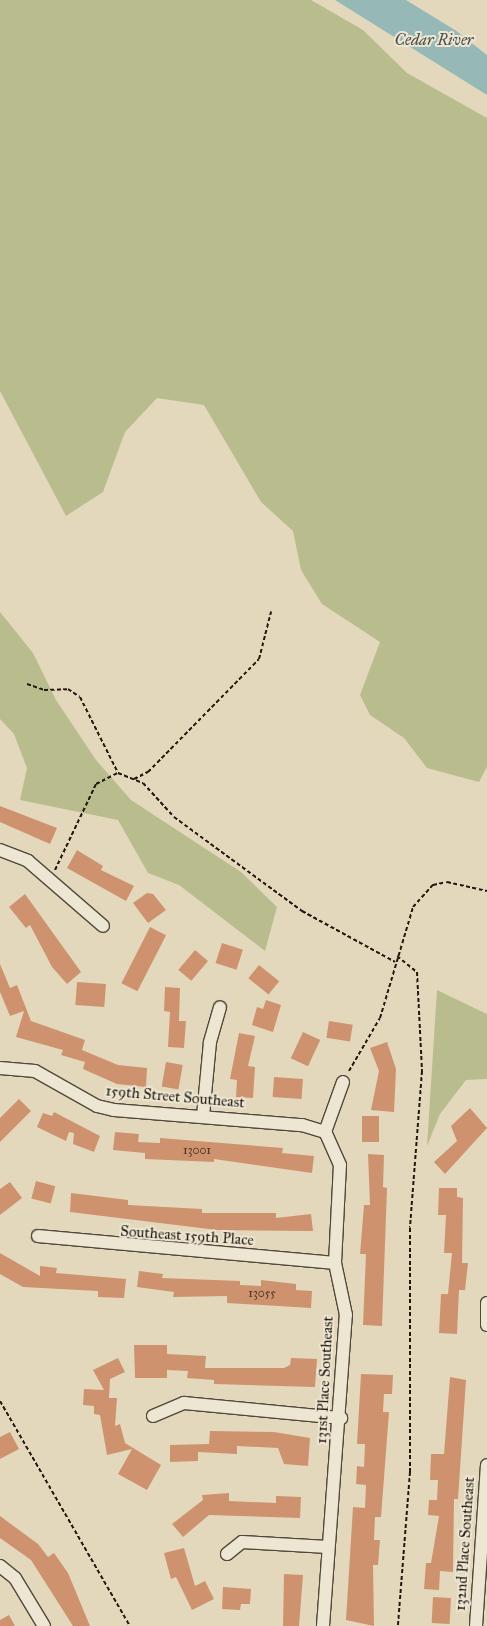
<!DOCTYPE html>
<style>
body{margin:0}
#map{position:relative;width:487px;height:1626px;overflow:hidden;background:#e3d8bc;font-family:"IM FELL Great Primer",serif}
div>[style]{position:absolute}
.green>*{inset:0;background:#b9bd8d}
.water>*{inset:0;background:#96b9b7}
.building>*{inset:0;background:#ce936e;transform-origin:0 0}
.path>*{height:2px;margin-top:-1px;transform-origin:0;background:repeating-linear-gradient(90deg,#20180e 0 4px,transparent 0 6.5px)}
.roads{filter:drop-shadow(1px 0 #51483a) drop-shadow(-1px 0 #51483a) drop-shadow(0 1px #51483a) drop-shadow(0 -1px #51483a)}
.minor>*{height:12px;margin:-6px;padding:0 6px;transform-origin:6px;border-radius:6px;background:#ede6d3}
span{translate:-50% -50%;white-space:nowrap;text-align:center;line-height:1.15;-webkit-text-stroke:4px #ede6d3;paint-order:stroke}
.number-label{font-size:12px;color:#4c3726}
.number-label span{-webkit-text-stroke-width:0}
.street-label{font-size:15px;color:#20180e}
.water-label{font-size:16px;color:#495049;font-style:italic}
</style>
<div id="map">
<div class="green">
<i style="clip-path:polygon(0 0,311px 0,363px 30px,407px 73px,487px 118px,487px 767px,479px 782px,427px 768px,404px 738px,370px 715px,360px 695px,380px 642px,322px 604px,301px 570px,293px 531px,261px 502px,204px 405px,157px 398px,125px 432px,103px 492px,66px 516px,0 391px)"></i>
<i style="clip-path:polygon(0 612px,33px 653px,56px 700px,96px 760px,131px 800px,241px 872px,277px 907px,265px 951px,179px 885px,148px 873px,118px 820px,20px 800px,27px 768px,14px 734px,0 719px)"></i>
<i style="clip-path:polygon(437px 990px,487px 1014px,487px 1079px,466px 1080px,440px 1114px,427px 1146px)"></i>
</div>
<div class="water">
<i style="clip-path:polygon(335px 0,406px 0,455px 30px,487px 55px,487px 95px)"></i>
</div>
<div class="building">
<i style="clip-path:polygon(0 806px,57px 828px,50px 844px,0 822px)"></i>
<i style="clip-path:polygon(77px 850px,103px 866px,101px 870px,134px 886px,126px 901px,67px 868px)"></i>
<i style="clip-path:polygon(147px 893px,153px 894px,166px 910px,148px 923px,133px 903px)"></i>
<i style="clip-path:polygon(25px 894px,81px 972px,67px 984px,52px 967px,30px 925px,26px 928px,9px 907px)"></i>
<i style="left:150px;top:927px;width:18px;height:63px;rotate:27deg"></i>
<i style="left:222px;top:943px;width:22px;height:21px;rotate:18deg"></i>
<i style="left:195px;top:950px;width:17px;height:26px;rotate:40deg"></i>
<i style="clip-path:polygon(0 964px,10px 988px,17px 985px,31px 1021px,85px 1040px,82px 1050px,118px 1065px,147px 1068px,146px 1087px,117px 1084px,83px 1069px,85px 1062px,61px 1055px,63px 1050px,16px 1037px,24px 1011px,10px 1016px,0 992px)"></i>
<i style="left:259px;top:965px;width:26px;height:17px;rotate:39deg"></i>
<i style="left:77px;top:982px;width:29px;height:23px;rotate:4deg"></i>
<i style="clip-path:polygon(165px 987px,180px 988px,179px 1021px,186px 1021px,184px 1048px,168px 1047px,170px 1012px,164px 1011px)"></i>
<i style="clip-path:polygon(266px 1000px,281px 1005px,273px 1032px,252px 1025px,257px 1007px,263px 1009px)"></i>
<i style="left:329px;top:1021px;width:24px;height:17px;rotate:9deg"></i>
<i style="left:303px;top:1032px;width:19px;height:29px;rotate:25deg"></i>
<i style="clip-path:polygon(239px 1033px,255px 1036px,248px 1066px,255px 1067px,253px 1098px,236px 1097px,237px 1080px,230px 1079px)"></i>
<i style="clip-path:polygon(387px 1042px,396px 1069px,394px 1112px,371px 1110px,379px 1071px,370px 1048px)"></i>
<i style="left:166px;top:1062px;width:17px;height:25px;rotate:10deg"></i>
<i style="left:274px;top:1077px;width:29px;height:20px;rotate:4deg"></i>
<i style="clip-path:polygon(19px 1099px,31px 1111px,0 1142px,0 1118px)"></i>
<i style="clip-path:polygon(470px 1108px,487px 1128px,445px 1174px,434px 1162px,457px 1141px,451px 1126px)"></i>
<i style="clip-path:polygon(54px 1112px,100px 1136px,94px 1152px,73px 1144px,74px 1133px,69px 1132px,66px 1141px,37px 1127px,43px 1113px,52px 1116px)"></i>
<i style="left:362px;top:1116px;width:17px;height:26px"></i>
<i style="clip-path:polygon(115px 1132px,139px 1134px,138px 1142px,160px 1143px,160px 1138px,283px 1148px,282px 1153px,314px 1156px,312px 1173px,214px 1159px,214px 1162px,145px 1159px,145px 1153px,113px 1150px)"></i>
<i style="clip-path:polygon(368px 1154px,384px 1155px,383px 1187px,387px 1188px,382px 1326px,363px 1325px,366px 1254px,360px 1254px,364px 1205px,370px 1205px)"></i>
<i style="left:36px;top:1181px;width:20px;height:18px;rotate:15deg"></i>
<i style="clip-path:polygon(10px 1182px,22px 1198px,0 1215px,0 1189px)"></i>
<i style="clip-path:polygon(439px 1188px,457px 1188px,457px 1197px,463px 1198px,462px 1263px,468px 1263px,465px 1290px,459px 1290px,457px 1334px,439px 1333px,441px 1294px,448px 1294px,452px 1253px,444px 1253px,446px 1215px,438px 1215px)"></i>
<i style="clip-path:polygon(71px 1193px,128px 1200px,128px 1205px,202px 1209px,202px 1213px,276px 1213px,276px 1218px,311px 1214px,313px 1231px,217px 1230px,70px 1212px)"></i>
<i style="clip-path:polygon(0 1253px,40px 1276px,40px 1266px,57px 1268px,56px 1273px,126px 1279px,124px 1298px,98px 1297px,98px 1291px,23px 1287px,0 1274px)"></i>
<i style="clip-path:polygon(139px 1271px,163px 1274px,162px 1278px,240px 1281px,240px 1285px,261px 1286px,261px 1280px,296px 1284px,296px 1290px,312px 1291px,311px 1308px,227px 1303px,227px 1296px,173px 1297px,174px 1292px,137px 1287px)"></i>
<i style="clip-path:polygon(134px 1345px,167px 1345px,167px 1354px,206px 1356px,205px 1368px,284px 1368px,290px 1365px,291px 1358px,317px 1359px,315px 1387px,214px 1384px,214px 1380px,187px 1378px,188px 1371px,167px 1370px,167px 1378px,135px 1378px)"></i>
<i style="clip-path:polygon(118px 1358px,125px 1372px,110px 1379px,109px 1398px,117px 1398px,115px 1426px,120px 1424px,125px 1443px,161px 1465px,147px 1490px,118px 1474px,132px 1449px,107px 1455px,100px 1415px,94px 1414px,94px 1406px,83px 1405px,84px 1389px,104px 1390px,93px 1370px)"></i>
<i style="clip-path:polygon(361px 1374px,393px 1375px,392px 1394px,384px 1394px,383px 1412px,389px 1412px,381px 1517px,375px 1517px,374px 1540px,380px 1540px,378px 1565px,373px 1565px,374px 1626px,346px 1620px,353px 1507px,365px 1508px,366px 1485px,356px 1484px,357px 1466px,364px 1467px,365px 1444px,357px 1444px)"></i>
<i style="clip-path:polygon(450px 1377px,466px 1380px,458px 1499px,454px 1499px,453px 1572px,440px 1571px,439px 1590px,424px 1589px,426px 1563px,431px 1563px,439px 1516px,428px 1515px,429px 1500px,437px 1500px,438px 1480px,430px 1480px,431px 1454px,444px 1454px)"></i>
<i style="clip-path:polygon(210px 1431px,274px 1432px,310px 1438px,308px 1466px,284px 1464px,278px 1448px,237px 1446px,237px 1454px,198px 1452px,198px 1461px,170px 1462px,170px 1445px,209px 1444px)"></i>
<i style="clip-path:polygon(10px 1432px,19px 1449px,0 1459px,0 1437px)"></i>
<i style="clip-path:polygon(229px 1493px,229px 1501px,276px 1503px,276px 1496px,301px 1497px,300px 1518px,209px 1515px,183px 1537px,172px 1524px,203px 1500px,202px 1495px)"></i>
<i style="clip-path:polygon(0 1516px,38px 1544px,48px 1557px,54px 1553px,68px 1573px,90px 1626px,73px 1626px,31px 1560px,0 1538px)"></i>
<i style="clip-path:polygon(184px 1548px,195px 1586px,205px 1581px,214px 1599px,192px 1610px,176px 1577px,171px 1579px,164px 1553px)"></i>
<i style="clip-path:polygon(284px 1574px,303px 1575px,299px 1626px,283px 1626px)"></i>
<i style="clip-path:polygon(223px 1587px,251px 1589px,250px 1604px,241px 1604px,240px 1610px,222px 1609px)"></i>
<i style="left:433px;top:1597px;width:18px;height:26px;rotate:3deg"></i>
<i style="clip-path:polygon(9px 1615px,15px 1626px,0 1626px,0 1620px)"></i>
</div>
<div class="path">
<i style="left:27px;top:684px;width:18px;rotate:19deg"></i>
<i style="left:44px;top:690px;width:24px;rotate:-2deg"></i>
<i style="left:68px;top:689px;width:14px;rotate:34deg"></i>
<i style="left:80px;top:697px;width:85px;rotate:63.4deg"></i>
<i style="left:134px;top:779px;width:16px;rotate:-27deg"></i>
<i style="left:148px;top:772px;width:158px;rotate:-45.5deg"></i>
<i style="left:259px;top:659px;width:49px;rotate:-75.7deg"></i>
<i style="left:55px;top:870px;width:95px;rotate:-64.5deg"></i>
<i style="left:96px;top:784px;width:25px;rotate:-27deg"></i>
<i style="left:118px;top:773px;width:27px;rotate:22deg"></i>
<i style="left:143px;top:783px;width:46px;rotate:47.6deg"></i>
<i style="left:174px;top:817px;width:159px;rotate:36.3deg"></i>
<i style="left:302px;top:911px;width:106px;rotate:28.7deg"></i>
<i style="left:397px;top:956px;width:26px;rotate:39deg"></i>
<i style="left:417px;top:972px;width:99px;rotate:87.1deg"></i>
<i style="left:422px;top:1071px;width:157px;rotate:94.4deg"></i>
<i style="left:410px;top:1228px;width:244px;rotate:90deg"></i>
<i style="left:410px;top:1472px;width:154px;rotate:94.5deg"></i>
<i style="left:349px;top:1071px;width:61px;rotate:-59.7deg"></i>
<i style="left:380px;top:1018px;width:116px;rotate:-73.4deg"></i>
<i style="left:413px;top:907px;width:30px;rotate:-48deg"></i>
<i style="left:433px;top:885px;width:14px;rotate:-12deg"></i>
<i style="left:447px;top:882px;width:41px;rotate:12.7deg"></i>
<i style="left:0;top:1401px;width:260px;rotate:60deg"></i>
</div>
<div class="roads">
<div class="minor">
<i style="left:0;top:850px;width:30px;rotate:21deg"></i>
<i style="left:28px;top:861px;width:99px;rotate:40.9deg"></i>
<i style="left:0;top:1068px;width:35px;rotate:5deg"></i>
<i style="left:35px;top:1071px;width:71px;rotate:29.4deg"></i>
<i style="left:97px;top:1106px;width:17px;rotate:13deg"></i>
<i style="left:114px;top:1110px;width:189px;rotate:4.6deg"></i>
<i style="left:302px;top:1125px;width:24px;rotate:17deg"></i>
<i style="left:203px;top:1116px;width:74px;rotate:-84.6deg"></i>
<i style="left:210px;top:1042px;width:36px;rotate:-74deg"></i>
<i style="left:325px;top:1132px;width:53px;rotate:-70.2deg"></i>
<i style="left:38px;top:1236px;width:298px;rotate:5.2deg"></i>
<i style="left:487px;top:1303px;width:22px;rotate:90deg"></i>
<i style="left:153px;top:1416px;width:34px;rotate:-23deg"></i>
<i style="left:184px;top:1403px;width:158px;rotate:5.5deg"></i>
<i style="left:227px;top:1554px;width:19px;rotate:-39deg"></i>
<i style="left:242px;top:1542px;width:86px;rotate:3.3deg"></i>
<i style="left:0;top:1566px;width:19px;rotate:39deg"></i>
<i style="left:15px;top:1578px;width:56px;rotate:58.9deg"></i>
<i style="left:323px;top:1626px;width:312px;rotate:-85.8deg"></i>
<i style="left:346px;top:1315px;width:53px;rotate:-101.9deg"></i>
<i style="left:335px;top:1263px;width:98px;rotate:-87.1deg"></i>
<i style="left:340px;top:1165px;width:36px;rotate:-114deg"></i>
<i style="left:476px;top:1626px;width:161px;rotate:-86.1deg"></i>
</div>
</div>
<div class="number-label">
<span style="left:197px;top:1151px">13001</span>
<span style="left:262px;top:1294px">13055</span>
</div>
<div class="street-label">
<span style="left:175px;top:1097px;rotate:5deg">159th Street Southeast</span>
<span style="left:187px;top:1236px;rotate:4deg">Southeast 159th Place</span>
<span style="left:325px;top:1380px;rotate:-87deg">131st Place Southeast</span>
<span style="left:465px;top:1544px;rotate:-86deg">132nd Place Southeast</span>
</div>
<div class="water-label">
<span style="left:434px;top:40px">Cedar River</span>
</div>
</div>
